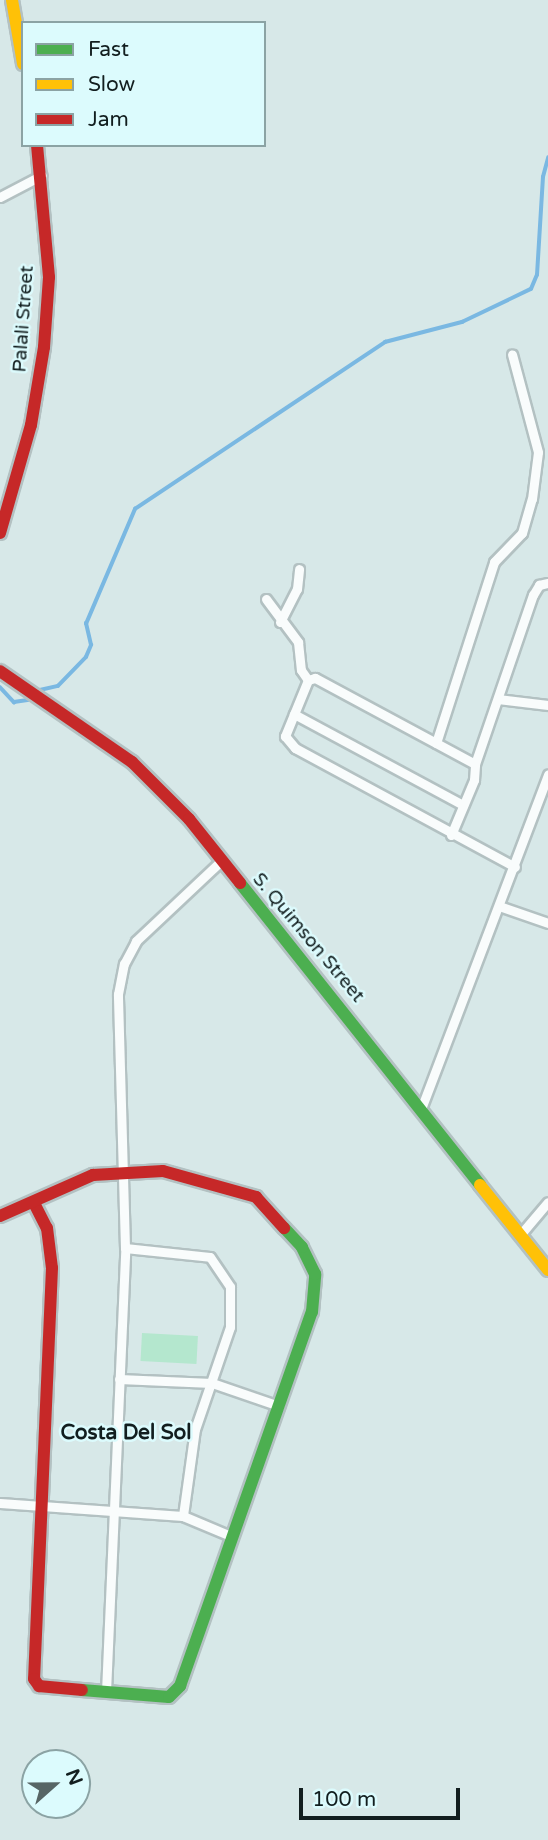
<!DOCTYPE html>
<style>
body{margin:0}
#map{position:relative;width:548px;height:1840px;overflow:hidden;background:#d7e8e8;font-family:"Varela Round",sans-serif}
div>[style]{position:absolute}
.green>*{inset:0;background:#b4e7ce;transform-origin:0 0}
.stream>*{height:3.5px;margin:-1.75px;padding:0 1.75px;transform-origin:1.75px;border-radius:1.75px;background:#7ab8e2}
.roads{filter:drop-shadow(2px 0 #b3c1c2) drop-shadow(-2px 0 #b3c1c2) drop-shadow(0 2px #b3c1c2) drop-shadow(0 -2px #b3c1c2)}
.street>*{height:9px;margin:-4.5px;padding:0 4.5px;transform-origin:4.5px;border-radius:4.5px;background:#f9fcfc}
.fast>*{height:12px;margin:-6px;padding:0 6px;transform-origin:6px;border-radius:6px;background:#4caf50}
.slow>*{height:12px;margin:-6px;padding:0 6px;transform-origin:6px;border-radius:6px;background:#ffc107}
.jam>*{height:12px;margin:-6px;padding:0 6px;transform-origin:6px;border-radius:6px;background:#c62828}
span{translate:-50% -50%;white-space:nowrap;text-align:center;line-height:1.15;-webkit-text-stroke:5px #dcfbfd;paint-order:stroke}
.street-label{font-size:19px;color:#121e1f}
.neighbourhood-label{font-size:21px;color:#121e1f;font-weight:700}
.legend{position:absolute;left:21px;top:21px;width:245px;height:126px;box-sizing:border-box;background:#dcfbfd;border:2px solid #8ba3a4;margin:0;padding:9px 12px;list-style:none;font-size:21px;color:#121e1f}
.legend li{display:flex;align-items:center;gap:14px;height:35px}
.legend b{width:35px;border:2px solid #8ba3a4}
.north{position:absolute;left:21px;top:1749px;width:70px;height:70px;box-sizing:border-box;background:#dcfbfd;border:2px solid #8ba3a4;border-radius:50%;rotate:69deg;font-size:19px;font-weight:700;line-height:28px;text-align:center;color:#121e1f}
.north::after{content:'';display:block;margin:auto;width:24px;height:32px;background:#576565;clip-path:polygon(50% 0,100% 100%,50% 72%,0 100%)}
.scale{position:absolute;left:299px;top:1788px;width:161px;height:32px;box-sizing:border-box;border:4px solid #121e1f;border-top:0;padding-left:9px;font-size:21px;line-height:24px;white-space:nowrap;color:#121e1f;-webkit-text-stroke:5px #dcfbfd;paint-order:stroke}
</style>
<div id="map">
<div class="green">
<i style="left:142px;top:1333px;width:56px;height:28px;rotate:3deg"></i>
</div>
<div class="stream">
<i style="left:0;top:687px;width:21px;rotate:47deg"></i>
<i style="left:14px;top:702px;width:15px;rotate:-8deg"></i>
<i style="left:40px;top:690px;width:18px;rotate:-13deg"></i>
<i style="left:58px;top:686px;width:40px;rotate:-46deg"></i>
<i style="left:86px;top:657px;width:13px;rotate:-67deg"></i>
<i style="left:91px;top:645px;width:22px;rotate:-103deg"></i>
<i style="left:86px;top:624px;width:125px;rotate:-66.9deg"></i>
<i style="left:135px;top:509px;width:301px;rotate:-33.7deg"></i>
<i style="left:385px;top:342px;width:80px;rotate:-14.6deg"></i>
<i style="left:462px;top:322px;width:76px;rotate:-25.6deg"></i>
<i style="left:531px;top:289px;width:15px;rotate:-67deg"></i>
<i style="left:537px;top:275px;width:98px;rotate:-86.5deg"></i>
<i style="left:543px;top:177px;width:20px;rotate:-75deg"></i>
</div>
<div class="roads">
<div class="street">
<i style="left:0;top:197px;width:47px;rotate:-27.6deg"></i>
<i style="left:266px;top:599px;width:54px;rotate:53.3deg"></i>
<i style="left:298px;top:642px;width:28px;rotate:84deg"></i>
<i style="left:301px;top:670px;width:12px;rotate:55deg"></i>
<i style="left:280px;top:622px;width:37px;rotate:-63deg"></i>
<i style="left:297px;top:589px;width:20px;rotate:-84deg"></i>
<i style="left:498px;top:699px;width:50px;rotate:6.8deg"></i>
<i style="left:294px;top:714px;width:192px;rotate:28.3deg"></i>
<i style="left:436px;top:743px;width:190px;rotate:-72.2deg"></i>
<i style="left:494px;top:562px;width:40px;rotate:-46deg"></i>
<i style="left:522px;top:533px;width:35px;rotate:-74deg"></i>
<i style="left:532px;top:499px;width:47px;rotate:-82.7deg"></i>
<i style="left:538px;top:452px;width:101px;rotate:-104.9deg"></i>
<i style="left:475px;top:764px;width:182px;rotate:-151.7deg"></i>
<i style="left:315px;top:678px;width:7px;rotate:164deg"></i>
<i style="left:308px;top:680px;width:61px;rotate:112.3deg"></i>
<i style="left:285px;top:736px;width:16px;rotate:50deg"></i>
<i style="left:295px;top:748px;width:250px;rotate:28.4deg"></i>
<i style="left:451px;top:835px;width:60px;rotate:-67.3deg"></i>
<i style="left:474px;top:780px;width:16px;rotate:-86deg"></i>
<i style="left:475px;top:764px;width:179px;rotate:-71.1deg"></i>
<i style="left:533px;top:595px;width:12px;rotate:-59deg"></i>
<i style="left:539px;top:585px;width:9px;rotate:-13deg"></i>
<i style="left:499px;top:906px;width:52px;rotate:19.1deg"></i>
<i style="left:421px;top:1109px;width:358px;rotate:-69.2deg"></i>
<i style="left:520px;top:1235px;width:43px;rotate:-49.7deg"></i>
<i style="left:125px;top:1248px;width:85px;rotate:6deg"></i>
<i style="left:210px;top:1257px;width:36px;rotate:56deg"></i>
<i style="left:230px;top:1287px;width:40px;rotate:90deg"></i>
<i style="left:230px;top:1327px;width:108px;rotate:108.9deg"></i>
<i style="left:195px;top:1429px;width:88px;rotate:97.9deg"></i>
<i style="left:119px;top:1379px;width:93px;rotate:2.5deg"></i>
<i style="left:212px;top:1383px;width:71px;rotate:18.9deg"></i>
<i style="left:0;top:1503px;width:183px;rotate:4.1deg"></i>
<i style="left:183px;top:1516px;width:54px;rotate:22.8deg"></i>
<i style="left:106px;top:1692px;width:444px;rotate:-87.5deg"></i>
<i style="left:125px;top:1248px;width:254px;rotate:-91.6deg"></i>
<i style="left:118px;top:994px;width:31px;rotate:-79deg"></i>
<i style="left:124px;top:964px;width:26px;rotate:-62deg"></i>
<i style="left:136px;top:941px;width:117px;rotate:-43.3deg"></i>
</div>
<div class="fast">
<i style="left:240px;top:883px;width:386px;rotate:51.5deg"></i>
<i style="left:82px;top:1690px;width:87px;rotate:4.6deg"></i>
<i style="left:169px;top:1697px;width:16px;rotate:-45deg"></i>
<i style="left:180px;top:1686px;width:397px;rotate:-70.6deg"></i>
<i style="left:312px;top:1312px;width:38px;rotate:-85deg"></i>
<i style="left:315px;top:1274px;width:30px;rotate:-116deg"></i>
<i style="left:302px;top:1247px;width:26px;rotate:-133deg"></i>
</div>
<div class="slow">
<i style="left:12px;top:0;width:65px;rotate:80.2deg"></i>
<i style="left:480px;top:1185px;width:109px;rotate:51.3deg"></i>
</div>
<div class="jam">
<i style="left:0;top:533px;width:112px;rotate:-74deg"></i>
<i style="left:31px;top:425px;width:79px;rotate:-80.5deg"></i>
<i style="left:44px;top:347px;width:70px;rotate:-85.9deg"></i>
<i style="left:49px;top:277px;width:133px;rotate:-95.2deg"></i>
<i style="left:0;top:671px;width:160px;rotate:34.6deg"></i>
<i style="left:132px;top:762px;width:81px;rotate:45deg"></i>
<i style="left:189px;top:819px;width:82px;rotate:51.4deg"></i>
<i style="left:34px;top:1203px;width:28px;rotate:63deg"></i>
<i style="left:47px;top:1228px;width:40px;rotate:82.9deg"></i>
<i style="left:52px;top:1268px;width:411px;rotate:92.5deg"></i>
<i style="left:34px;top:1679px;width:9px;rotate:54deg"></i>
<i style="left:39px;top:1686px;width:43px;rotate:5.3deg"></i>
<i style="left:0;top:1216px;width:102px;rotate:-23.8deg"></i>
<i style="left:93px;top:1175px;width:70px;rotate:-3.3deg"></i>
<i style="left:163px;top:1171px;width:97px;rotate:15.6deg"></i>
<i style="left:256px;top:1197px;width:42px;rotate:47.9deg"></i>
</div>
</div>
<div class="street-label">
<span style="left:24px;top:319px;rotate:-86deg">Palali Street</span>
<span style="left:308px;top:938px;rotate:50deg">S. Quimson Street</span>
</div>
<div class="neighbourhood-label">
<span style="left:126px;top:1433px">Costa Del Sol</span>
</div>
<ul class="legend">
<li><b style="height:9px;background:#4caf50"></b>Fast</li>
<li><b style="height:9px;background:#ffc107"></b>Slow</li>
<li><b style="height:9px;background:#c62828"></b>Jam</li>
</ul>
<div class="north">N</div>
<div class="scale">100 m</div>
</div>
